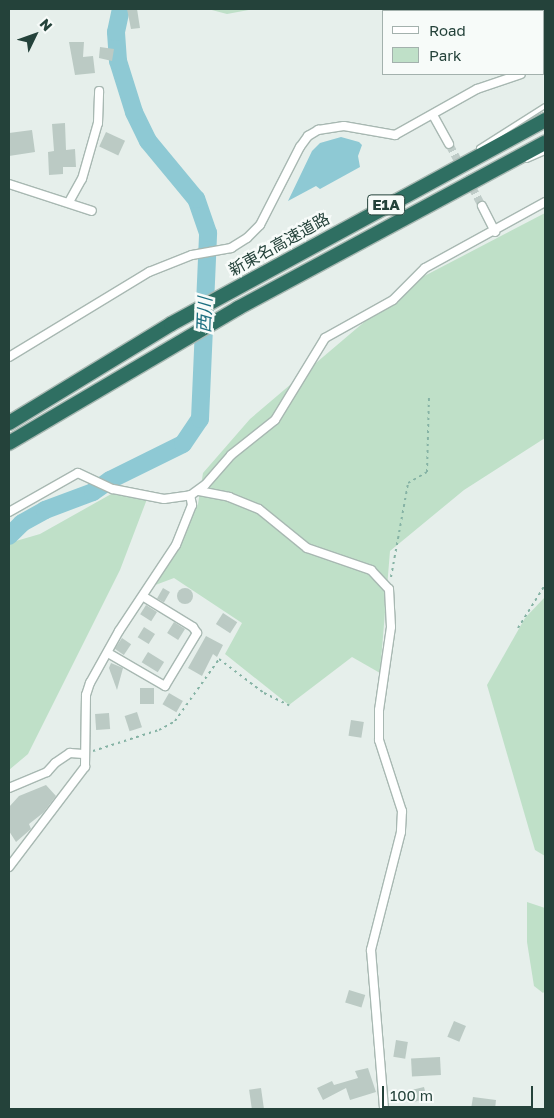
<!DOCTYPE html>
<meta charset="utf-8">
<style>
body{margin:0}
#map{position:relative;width:554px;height:1118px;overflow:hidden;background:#e6efeb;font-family:"Golos Text","Noto Sans JP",sans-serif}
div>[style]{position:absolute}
.green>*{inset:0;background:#bfe0c8}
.water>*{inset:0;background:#8ec9d4}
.river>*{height:18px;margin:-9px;padding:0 9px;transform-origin:9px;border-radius:9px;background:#8ec9d4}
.building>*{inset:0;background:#bbcac4;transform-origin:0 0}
.round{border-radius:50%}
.street-tunnel>*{height:8px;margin-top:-4px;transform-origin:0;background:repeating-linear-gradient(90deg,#bfccc8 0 8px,transparent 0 12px)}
.path>*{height:2px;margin-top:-1px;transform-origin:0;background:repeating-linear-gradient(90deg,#86b3a5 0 2.5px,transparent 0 6.5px)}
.roads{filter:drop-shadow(1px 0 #a8b8b2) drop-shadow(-1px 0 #a8b8b2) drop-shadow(0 1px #a8b8b2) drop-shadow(0 -1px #a8b8b2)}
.lane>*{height:4px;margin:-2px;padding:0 2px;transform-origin:2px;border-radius:2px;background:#fff}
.street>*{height:8px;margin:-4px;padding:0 4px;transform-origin:4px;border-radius:4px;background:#fff}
.highway>*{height:14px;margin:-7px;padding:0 7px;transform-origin:7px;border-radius:7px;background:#2f6f62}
span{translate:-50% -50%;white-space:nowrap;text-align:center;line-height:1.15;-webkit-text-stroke:5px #f7fbf9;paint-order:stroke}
.shield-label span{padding:1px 4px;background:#f7fbf9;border:1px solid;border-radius:4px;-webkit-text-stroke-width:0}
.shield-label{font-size:15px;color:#24423a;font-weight:700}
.street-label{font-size:16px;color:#24423a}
.water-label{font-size:18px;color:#1c6f80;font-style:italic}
.frame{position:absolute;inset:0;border:10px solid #24423a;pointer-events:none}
.legend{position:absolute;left:382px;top:10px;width:162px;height:65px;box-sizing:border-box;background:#f7fbf9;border:1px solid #a3b1ad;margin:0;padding:6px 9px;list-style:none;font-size:15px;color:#24423a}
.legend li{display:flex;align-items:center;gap:10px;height:25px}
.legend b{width:25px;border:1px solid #a3b1ad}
.north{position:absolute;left:10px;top:10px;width:50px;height:50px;-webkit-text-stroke:4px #f7fbf9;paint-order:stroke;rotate:48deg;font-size:14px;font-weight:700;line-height:20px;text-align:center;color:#24423a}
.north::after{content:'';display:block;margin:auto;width:18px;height:22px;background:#24423a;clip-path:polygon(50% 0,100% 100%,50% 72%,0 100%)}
.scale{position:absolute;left:382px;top:1086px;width:151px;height:22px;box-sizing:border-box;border:2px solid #24423a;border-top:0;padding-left:6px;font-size:15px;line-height:18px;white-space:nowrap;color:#24423a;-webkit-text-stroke:4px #f7fbf9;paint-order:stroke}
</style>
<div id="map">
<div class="green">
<i style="clip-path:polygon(208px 9px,254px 9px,227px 14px)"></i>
<i style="clip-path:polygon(545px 213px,545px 438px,464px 490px,390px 551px,380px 673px,352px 657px,289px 705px,225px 654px,242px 623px,174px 578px,150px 587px,198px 504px,203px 473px,250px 419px,409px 284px)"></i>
<i style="clip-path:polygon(113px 493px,147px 499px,120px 570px,28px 754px,9px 770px,9px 543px,40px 534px)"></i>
<i style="clip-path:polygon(545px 597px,545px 856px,535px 850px,487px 685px,525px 618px)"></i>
<i style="clip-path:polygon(527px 902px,545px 908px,545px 991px,543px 993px,534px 986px,527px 942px)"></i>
</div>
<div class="water">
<i style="clip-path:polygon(341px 137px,359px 142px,362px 145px,358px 156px,360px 167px,320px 189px,316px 186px,288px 201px,312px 151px,320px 143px)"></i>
</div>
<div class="river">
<i style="left:9px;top:536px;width:18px;rotate:-45deg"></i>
<i style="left:22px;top:523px;width:26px;rotate:-29deg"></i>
<i style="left:45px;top:510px;width:51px;rotate:-20.6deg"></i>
<i style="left:93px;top:492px;width:21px;rotate:-35deg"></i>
<i style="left:110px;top:480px;width:81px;rotate:-26.3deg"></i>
<i style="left:183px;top:444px;width:30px;rotate:-56deg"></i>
<i style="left:200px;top:419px;width:186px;rotate:-87.5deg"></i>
<i style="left:208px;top:233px;width:36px;rotate:-109deg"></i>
<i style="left:196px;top:199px;width:75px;rotate:-129.6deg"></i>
<i style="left:148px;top:141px;width:32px;rotate:-116deg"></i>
<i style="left:134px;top:112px;width:53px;rotate:-107.4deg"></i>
<i style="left:118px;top:61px;width:29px;rotate:-94deg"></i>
<i style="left:116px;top:32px;width:24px;rotate:-78deg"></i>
</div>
<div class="building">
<i style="clip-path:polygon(127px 9px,137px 9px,140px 28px,131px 29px)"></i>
<i style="clip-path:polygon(69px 42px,84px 42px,83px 57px,93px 56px,95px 73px,75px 75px)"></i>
<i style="clip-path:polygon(100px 47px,114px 49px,112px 61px,99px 58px)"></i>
<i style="clip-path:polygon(65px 123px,66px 150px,75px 149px,76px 167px,63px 167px,63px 174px,49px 175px,48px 152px,54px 151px,52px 124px)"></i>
<i style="clip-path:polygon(32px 130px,35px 152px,9px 156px,9px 133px)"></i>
<i style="left:106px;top:132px;width:21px;height:16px;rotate:25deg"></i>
<i class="round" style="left:177px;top:588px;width:16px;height:16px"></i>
<i style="left:163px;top:588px;width:8px;height:12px;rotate:30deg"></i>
<i style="left:146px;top:605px;width:13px;height:11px;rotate:32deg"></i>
<i style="left:223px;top:613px;width:17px;height:13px;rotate:33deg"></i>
<i style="left:174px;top:622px;width:13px;height:13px;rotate:32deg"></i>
<i style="left:144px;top:627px;width:13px;height:12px;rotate:32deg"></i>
<i style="clip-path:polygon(206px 636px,223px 645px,217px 657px,213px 654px,202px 676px,188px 668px)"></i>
<i style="left:122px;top:638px;width:11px;height:13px;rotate:34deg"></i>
<i style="left:148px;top:652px;width:19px;height:12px;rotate:32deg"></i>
<i style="clip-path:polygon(111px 663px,123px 668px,117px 690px,109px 668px)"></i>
<i style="left:154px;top:688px;width:16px;height:14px;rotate:90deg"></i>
<i style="left:169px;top:693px;width:16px;height:13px;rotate:30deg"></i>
<i style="left:137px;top:712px;width:16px;height:13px;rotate:72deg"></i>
<i style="left:109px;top:713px;width:16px;height:14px;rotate:86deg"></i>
<i style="left:351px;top:720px;width:13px;height:16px;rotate:9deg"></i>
<i style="clip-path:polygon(46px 785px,56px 796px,43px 813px,29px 824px,31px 829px,16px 842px,9px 831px,9px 807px,19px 796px)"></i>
<i style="left:349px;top:990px;width:17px;height:13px;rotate:17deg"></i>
<i style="left:454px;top:1021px;width:13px;height:17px;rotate:23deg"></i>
<i style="left:396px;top:1040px;width:12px;height:17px;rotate:9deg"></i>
<i style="left:440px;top:1057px;width:18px;height:29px;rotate:87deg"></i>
<i style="clip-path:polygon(368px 1068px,376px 1092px,350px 1100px,346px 1088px,323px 1100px,317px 1088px,332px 1081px,334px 1085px,358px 1078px,355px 1071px)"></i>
<i style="left:424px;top:1087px;width:12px;height:16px;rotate:76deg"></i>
<i style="left:261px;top:1088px;width:21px;height:12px;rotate:82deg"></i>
<i style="clip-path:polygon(473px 1097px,496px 1100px,495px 1109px,471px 1109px)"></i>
</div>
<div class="street-tunnel">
<i style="left:449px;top:144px;width:70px;rotate:62deg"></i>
</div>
<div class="path">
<i style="left:391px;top:577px;width:96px;rotate:-79.7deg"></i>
<i style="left:408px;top:483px;width:22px;rotate:-30deg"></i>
<i style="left:427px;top:472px;width:74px;rotate:-88.5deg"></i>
<i style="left:518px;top:628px;width:51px;rotate:-57.9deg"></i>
<i style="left:93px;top:751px;width:69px;rotate:-17.7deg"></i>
<i style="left:159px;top:730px;width:18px;rotate:-29deg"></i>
<i style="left:175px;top:721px;width:76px;rotate:-54.6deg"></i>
<i style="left:219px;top:659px;width:56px;rotate:37.1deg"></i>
<i style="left:264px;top:693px;width:28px;rotate:26deg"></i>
</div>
<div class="roads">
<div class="lane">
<i style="left:479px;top:148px;width:78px;rotate:-32.5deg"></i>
<i style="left:527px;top:160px;width:20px;rotate:-24deg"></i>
</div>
<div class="street">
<i style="left:543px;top:63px;width:2px;rotate:-27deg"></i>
<i style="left:433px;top:115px;width:33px;rotate:61deg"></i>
<i style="left:9px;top:184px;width:87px;rotate:18deg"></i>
<i style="left:69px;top:202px;width:26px;rotate:-61deg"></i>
<i style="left:82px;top:179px;width:58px;rotate:-74.1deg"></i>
<i style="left:98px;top:123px;width:32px;rotate:-88deg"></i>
<i style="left:482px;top:206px;width:29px;rotate:63deg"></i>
<i style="left:9px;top:357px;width:164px;rotate:-31.3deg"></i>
<i style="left:149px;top:272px;width:46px;rotate:-21.6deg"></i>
<i style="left:192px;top:255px;width:40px;rotate:-10deg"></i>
<i style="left:231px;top:248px;width:19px;rotate:-32deg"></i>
<i style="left:247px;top:238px;width:18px;rotate:-45deg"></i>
<i style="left:260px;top:225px;width:88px;rotate:-62.9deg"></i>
<i style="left:300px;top:147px;width:14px;rotate:-54deg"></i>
<i style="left:308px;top:136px;width:12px;rotate:-31deg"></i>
<i style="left:318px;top:130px;width:26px;rotate:-9deg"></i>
<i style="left:344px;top:126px;width:52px;rotate:10deg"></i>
<i style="left:395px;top:135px;width:94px;rotate:-29.3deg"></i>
<i style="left:477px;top:89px;width:46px;rotate:-18.8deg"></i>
<i style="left:199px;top:491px;width:31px;rotate:11deg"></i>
<i style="left:229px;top:497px;width:32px;rotate:22deg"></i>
<i style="left:259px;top:509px;width:62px;rotate:39.1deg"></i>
<i style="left:307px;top:548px;width:68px;rotate:19deg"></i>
<i style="left:371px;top:570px;width:26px;rotate:47deg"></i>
<i style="left:389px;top:589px;width:38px;rotate:87deg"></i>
<i style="left:391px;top:627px;width:84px;rotate:98.2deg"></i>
<i style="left:379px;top:710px;width:30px;rotate:90deg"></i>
<i style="left:379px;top:740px;width:75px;rotate:72.1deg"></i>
<i style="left:402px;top:811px;width:21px;rotate:93deg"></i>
<i style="left:401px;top:832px;width:122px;rotate:104.3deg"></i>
<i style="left:371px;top:950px;width:160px;rotate:85.3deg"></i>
<i style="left:9px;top:512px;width:79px;rotate:-29.5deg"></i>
<i style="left:78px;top:473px;width:38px;rotate:25deg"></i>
<i style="left:113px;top:489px;width:52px;rotate:11.1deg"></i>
<i style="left:164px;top:499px;width:27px;rotate:-8deg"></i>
<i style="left:191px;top:495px;width:17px;rotate:-36deg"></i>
<i style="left:205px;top:485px;width:40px;rotate:-49deg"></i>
<i style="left:231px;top:455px;width:56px;rotate:-38.5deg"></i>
<i style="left:275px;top:420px;width:96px;rotate:-58.6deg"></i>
<i style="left:325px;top:338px;width:78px;rotate:-29.2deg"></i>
<i style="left:393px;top:300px;width:45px;rotate:-45deg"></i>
<i style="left:425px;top:268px;width:137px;rotate:-28.8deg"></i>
<i style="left:108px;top:653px;width:66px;rotate:30.1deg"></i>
<i style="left:165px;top:686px;width:62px;rotate:-58.9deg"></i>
<i style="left:197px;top:633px;width:7px;rotate:-124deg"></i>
<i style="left:193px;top:627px;width:57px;rotate:-148.5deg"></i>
<i style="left:9px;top:788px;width:41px;rotate:-22.8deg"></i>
<i style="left:47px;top:772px;width:12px;rotate:-48deg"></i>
<i style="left:55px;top:763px;width:18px;rotate:-34deg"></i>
<i style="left:70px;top:753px;width:13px;rotate:4deg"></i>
<i style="left:9px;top:867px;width:126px;rotate:-52.8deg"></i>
<i style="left:85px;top:767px;width:72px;rotate:-89.2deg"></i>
<i style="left:86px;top:695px;width:13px;rotate:-72deg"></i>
<i style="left:90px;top:683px;width:60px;rotate:-60.9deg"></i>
<i style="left:119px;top:631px;width:103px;rotate:-56.5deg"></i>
<i style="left:176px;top:545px;width:43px;rotate:-68.2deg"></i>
<i style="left:192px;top:505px;width:10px;rotate:-101deg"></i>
</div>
<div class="highway">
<i style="left:9px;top:423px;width:190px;rotate:-31.4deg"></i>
<i style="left:171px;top:324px;width:426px;rotate:-28.6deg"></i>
<i style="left:9px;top:443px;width:266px;rotate:-30.5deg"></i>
<i style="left:238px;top:308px;width:349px;rotate:-28.3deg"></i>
</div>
</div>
<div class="shield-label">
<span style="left:386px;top:205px">E1A</span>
</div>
<div class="street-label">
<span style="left:279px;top:244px;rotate:-29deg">新東名高速道路</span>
</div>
<div class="water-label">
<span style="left:204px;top:315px;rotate:-88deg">西川</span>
</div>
<div class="frame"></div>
<ul class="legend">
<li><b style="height:6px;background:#fff"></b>Road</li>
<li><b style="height:14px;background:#bfe0c8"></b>Park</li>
</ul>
<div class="north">N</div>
<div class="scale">100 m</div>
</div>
